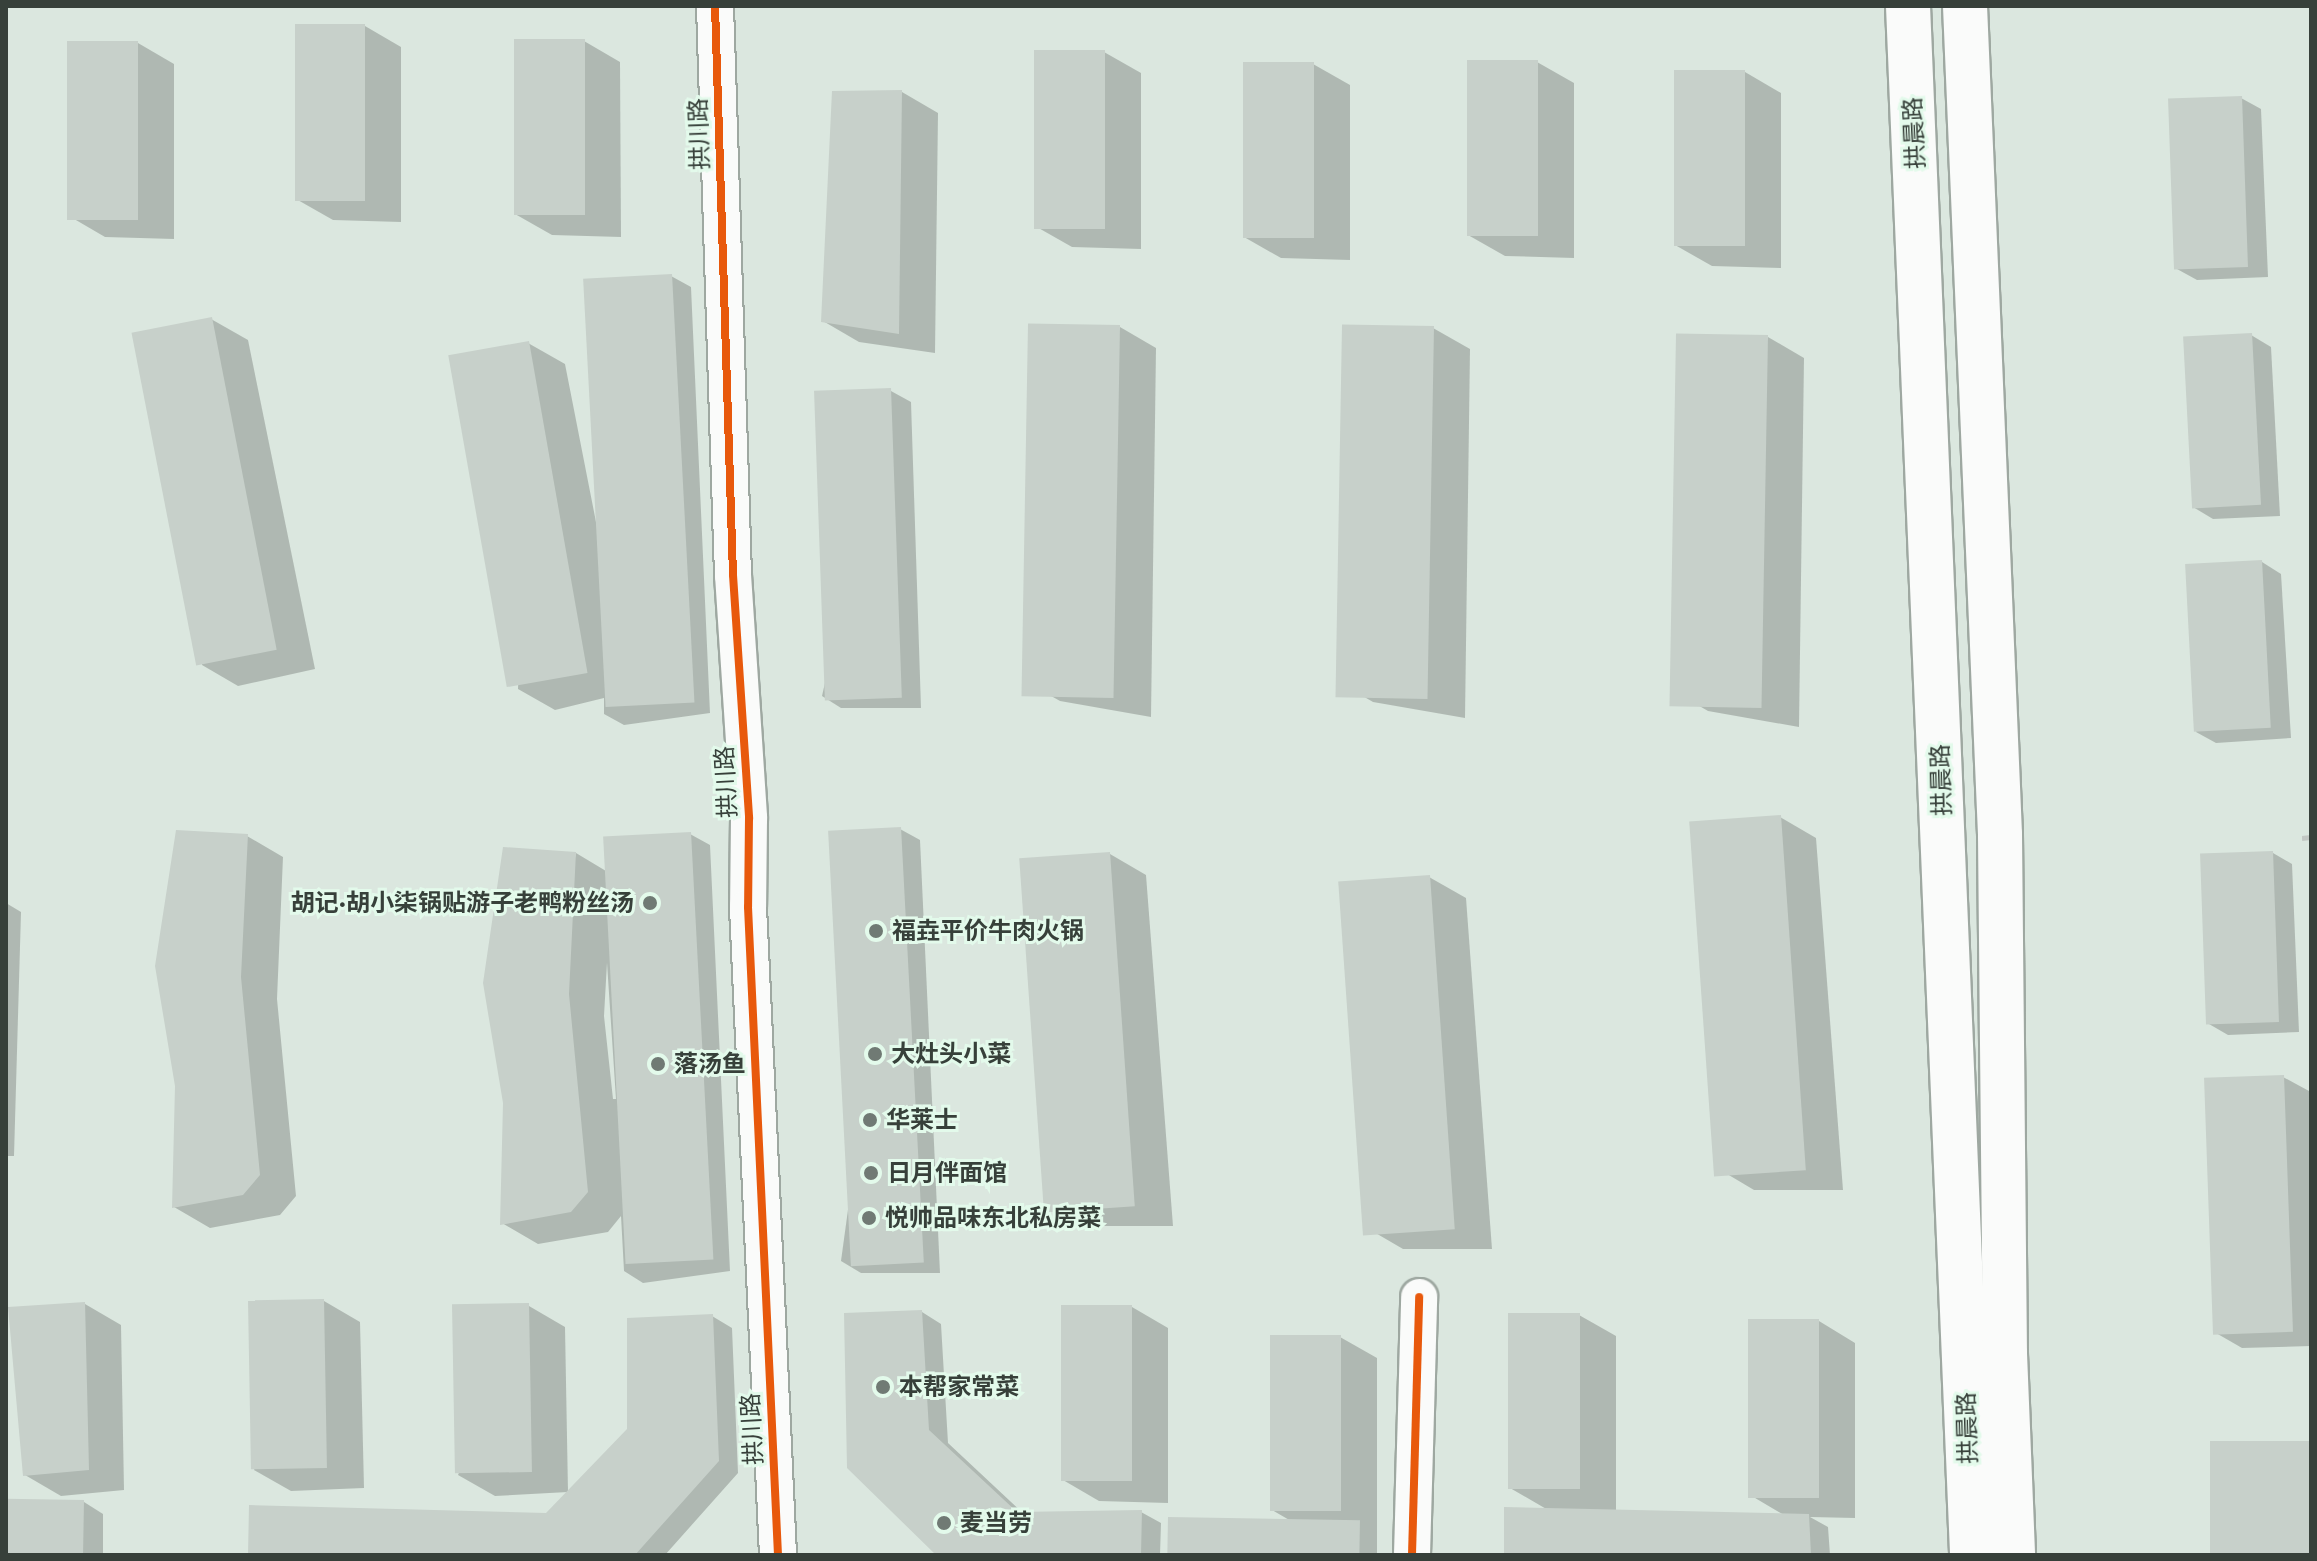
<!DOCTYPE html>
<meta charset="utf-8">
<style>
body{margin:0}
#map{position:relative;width:2317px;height:1561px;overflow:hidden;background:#dbe7df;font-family:Montserrat,"Noto Sans SC",sans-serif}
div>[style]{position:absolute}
.shadow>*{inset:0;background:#0003}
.building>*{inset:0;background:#c7d0ca;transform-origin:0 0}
.path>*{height:5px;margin-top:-2.5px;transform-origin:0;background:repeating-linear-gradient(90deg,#c2c7c3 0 8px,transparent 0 12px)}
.roads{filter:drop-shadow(2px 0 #9ea8a1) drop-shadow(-2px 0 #9ea8a1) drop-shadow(0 2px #9ea8a1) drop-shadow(0 -2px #9ea8a1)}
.street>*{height:36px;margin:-18px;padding:0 18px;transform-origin:18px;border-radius:18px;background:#fafbfa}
.secondary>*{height:44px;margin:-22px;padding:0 22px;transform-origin:22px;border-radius:22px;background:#fafbfa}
.cycleway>*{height:8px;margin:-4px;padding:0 4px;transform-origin:4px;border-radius:4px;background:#e8590c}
.dots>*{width:22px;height:22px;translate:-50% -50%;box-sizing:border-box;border:4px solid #e3faeb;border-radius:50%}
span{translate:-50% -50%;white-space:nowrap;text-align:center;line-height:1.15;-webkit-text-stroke:6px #e3faeb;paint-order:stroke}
.street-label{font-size:24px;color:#37403a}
.poi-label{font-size:24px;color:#37403a;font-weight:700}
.right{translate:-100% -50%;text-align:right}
.left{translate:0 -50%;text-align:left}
.frame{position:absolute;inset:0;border:8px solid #37403a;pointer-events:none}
</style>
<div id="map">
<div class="shadow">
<i style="clip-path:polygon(365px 26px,401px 47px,401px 222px,333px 220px,296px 199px)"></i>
<i style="clip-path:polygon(584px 41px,620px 62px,621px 237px,552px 235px,515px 214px)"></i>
<i style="clip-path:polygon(138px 43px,174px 64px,174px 239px,105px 237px,69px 216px)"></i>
<i style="clip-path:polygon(1104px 52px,1141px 73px,1141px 249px,1072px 247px,1035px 226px)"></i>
<i style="clip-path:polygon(1537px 62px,1574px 83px,1574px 258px,1505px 256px,1468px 235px)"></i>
<i style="clip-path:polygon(1313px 64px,1350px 85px,1350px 260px,1281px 258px,1244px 237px)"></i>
<i style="clip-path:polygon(1745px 72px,1781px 93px,1781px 268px,1712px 266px,1675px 245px)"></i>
<i style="clip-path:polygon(902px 92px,938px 113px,935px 353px,859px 342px,823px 321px)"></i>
<i style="clip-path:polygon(2241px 98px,2261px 109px,2268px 277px,2197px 280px,2177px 269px)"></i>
<i style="clip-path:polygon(671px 276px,691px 287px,710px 713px,624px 725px,604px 714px,604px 698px,555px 710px,518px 689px,528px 343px,565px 364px,596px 522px)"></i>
<i style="clip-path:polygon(211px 319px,248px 340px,315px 669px,238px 686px,202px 665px)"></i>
<i style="clip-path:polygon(1120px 327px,1156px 348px,1151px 717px,1060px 701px,1023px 680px)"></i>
<i style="clip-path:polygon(1433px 328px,1470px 349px,1465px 718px,1373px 702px,1337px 681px)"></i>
<i style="clip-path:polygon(2251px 335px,2271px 347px,2280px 516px,2213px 519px,2193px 507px)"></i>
<i style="clip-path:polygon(1768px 337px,1804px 358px,1799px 727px,1708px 711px,1672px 690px)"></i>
<i style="clip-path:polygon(891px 391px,911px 402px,921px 708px,841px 708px,822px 696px)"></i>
<i style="clip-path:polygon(2262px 562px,2281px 574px,2291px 738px,2216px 743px,2196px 732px)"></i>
<i style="clip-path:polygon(1780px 817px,1816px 838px,1843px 1190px,1754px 1190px,1717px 1168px)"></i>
<i style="clip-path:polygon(900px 829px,920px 840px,940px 1273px,861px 1273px,841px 1261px)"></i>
<i style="clip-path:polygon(evenodd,690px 834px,710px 845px,730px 1271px,643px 1283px,624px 1271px,621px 1216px,608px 1232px,538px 1244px,502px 1223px,576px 853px,606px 871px,690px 834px,607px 963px,616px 1099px,613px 1099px,604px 1016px,607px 963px)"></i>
<i style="clip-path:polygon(247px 836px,283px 857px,277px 999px,296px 1196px,280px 1215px,210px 1228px,174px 1207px)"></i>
<i style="clip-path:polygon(2273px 853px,2292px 864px,2299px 1032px,2228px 1035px,2209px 1024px)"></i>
<i style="clip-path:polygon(1110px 854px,1146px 875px,1173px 1226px,1083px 1226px,1047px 1205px)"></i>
<i style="clip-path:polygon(1429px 877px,1466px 898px,1492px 1249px,1403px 1249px,1367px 1228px)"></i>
<i style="clip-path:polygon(6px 903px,21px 912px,14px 1156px,6px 1156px)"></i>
<i style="clip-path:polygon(2283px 1077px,2309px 1091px,2311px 1346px,2242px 1348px,2216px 1333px)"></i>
<i style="clip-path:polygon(324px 1301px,360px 1322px,364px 1488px,291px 1491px,254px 1470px)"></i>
<i style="clip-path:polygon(85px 1304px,121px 1325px,124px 1490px,61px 1496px,25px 1475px)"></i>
<i style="clip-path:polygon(529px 1306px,565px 1327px,568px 1492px,495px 1496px,458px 1475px)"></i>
<i style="clip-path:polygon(1132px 1307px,1168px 1328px,1168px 1503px,1099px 1501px,1063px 1480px)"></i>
<i style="clip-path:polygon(922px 1312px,941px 1324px,948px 1443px,1024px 1514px,1141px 1512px,1161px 1523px,1160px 1555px,939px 1555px,849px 1467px)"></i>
<i style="clip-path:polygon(1579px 1315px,1616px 1336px,1616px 1512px,1784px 1515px,1750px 1495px,1819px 1321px,1855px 1343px,1855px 1518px,1810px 1517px,1828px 1527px,1830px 1555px,1506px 1555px,1548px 1510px,1510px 1488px)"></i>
<i style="clip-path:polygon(712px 1316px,732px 1328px,738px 1473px,665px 1555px,250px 1555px,547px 1515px,629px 1430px)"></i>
<i style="clip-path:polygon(1340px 1337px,1377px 1358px,1377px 1555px,1168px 1555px,1291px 1521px,1272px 1510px)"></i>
<i style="clip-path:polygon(84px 1502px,103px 1514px,103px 1555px,6px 1555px,6px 1505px)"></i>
</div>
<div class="building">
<i style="left:295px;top:24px;width:70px;height:177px"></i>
<i style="left:514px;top:39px;width:71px;height:176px"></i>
<i style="left:138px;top:41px;width:179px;height:71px;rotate:90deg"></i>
<i style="left:1105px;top:50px;width:179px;height:71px;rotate:90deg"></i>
<i style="left:1467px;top:60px;width:71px;height:176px"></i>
<i style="left:1243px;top:62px;width:71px;height:176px"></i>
<i style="left:1674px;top:70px;width:71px;height:176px"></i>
<i style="clip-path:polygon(902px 90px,899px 334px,821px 322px,832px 91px)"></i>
<i style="left:2242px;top:96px;width:171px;height:74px;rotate:88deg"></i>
<i style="left:672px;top:274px;width:429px;height:89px;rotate:87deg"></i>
<i style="left:212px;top:317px;width:339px;height:82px;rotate:79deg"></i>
<i style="left:1120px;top:325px;width:373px;height:92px;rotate:91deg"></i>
<i style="left:1434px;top:326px;width:373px;height:92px;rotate:91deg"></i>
<i style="left:2252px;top:333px;width:172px;height:69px;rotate:87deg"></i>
<i style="left:1768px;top:335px;width:373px;height:92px;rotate:91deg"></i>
<i style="left:529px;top:341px;width:337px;height:82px;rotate:80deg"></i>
<i style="left:891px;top:388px;width:310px;height:77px;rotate:88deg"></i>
<i style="left:2262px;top:560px;width:168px;height:77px;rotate:87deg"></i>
<i style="left:1781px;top:815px;width:356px;height:92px;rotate:86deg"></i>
<i style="left:901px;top:827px;width:436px;height:73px;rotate:87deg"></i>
<i style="clip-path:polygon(176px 830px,248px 834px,241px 977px,260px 1175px,243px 1195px,172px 1208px,175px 1086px,155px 966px)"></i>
<i style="left:691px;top:832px;width:428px;height:88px;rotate:87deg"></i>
<i style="clip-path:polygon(503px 847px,576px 852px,569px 994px,588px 1192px,571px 1212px,500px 1225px,503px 1103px,483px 983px)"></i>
<i style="left:2273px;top:851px;width:171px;height:73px;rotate:88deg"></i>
<i style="left:1110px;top:852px;width:355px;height:91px;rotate:86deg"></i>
<i style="left:1430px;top:875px;width:355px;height:92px;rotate:86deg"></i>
<i style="left:2284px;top:1075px;width:257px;height:80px;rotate:88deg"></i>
<i style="left:324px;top:1299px;width:169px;height:76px;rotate:89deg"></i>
<i style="clip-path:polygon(85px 1302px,89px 1470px,23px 1476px,8px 1307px)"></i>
<i style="left:529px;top:1303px;width:169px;height:77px;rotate:89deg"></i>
<i style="left:1061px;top:1305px;width:71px;height:176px"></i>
<i style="clip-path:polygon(922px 1310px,929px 1430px,1017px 1512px,1142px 1510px,1141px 1555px,936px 1555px,847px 1468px,844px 1313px)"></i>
<i style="left:1508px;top:1313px;width:72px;height:176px"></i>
<i style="clip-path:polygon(713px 1314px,719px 1461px,635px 1555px,248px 1555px,249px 1505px,546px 1513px,627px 1429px,627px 1318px)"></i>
<i style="left:1819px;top:1319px;width:179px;height:71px;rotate:90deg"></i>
<i style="left:1270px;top:1335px;width:71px;height:176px"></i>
<i style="left:2210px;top:1441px;width:101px;height:114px"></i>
<i style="left:84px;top:1500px;width:55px;height:78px;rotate:91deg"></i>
<i style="clip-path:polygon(1504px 1507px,1809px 1514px,1811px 1555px,1504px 1555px)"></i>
<i style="left:1168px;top:1517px;width:192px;height:38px;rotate:1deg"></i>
</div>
<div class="path">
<i style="left:2302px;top:838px;width:9px;rotate:-6deg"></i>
</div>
<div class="roads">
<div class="street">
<i style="left:715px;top:6px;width:569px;rotate:88.19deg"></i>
<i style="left:733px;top:575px;width:244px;rotate:86.2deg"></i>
<i style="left:749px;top:818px;width:89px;rotate:90.6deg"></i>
<i style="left:748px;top:907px;width:649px;rotate:87.35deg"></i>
<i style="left:1412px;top:1555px;width:258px;rotate:-88.4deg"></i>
</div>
<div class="secondary">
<i style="left:1908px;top:6px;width:1550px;rotate:87.63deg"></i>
<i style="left:1965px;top:6px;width:830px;rotate:87.58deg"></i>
<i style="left:2000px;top:835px;width:519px;rotate:89.45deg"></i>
<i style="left:2005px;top:1354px;width:201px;rotate:87.7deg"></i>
</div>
</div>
<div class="cycleway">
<i style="left:715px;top:6px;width:569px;rotate:88.19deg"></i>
<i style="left:733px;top:575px;width:244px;rotate:86.2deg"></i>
<i style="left:749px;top:818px;width:89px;rotate:90.6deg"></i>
<i style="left:748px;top:907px;width:649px;rotate:87.35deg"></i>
<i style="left:1412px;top:1555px;width:258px;rotate:-88.4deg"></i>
</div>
<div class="dots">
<i style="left:650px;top:903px;background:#707a74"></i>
<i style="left:876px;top:931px;background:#707a74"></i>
<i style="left:875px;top:1054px;background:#707a74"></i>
<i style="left:658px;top:1064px;background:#707a74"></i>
<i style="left:870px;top:1120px;background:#707a74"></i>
<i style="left:871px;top:1173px;background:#707a74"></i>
<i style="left:869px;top:1218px;background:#707a74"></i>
<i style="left:883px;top:1387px;background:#707a74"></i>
<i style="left:944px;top:1523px;background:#707a74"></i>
</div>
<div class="street-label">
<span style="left:1914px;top:133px;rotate:-93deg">拱晨路</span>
<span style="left:699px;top:134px;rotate:-92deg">拱川路</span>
<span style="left:1941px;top:780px;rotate:-92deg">拱晨路</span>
<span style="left:726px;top:782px;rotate:-93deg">拱川路</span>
<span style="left:1967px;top:1428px;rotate:-92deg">拱晨路</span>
<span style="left:752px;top:1429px;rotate:-93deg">拱川路</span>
</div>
<div class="poi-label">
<span class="right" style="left:634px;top:903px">胡记·胡小柒锅贴游子老鸭粉丝汤</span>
<span class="left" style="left:892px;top:931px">福垚平价牛肉火锅</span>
<span class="left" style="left:891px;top:1054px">大灶头小菜</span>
<span class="left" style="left:674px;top:1064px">落汤鱼</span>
<span class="left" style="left:886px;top:1120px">华莱士</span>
<span class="left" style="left:887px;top:1173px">日月伴面馆</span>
<span class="left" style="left:885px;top:1218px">悦帅品味东北私房菜</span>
<span class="left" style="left:899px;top:1387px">本帮家常菜</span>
<span class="left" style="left:960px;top:1523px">麦当劳</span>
</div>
<div class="frame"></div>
</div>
